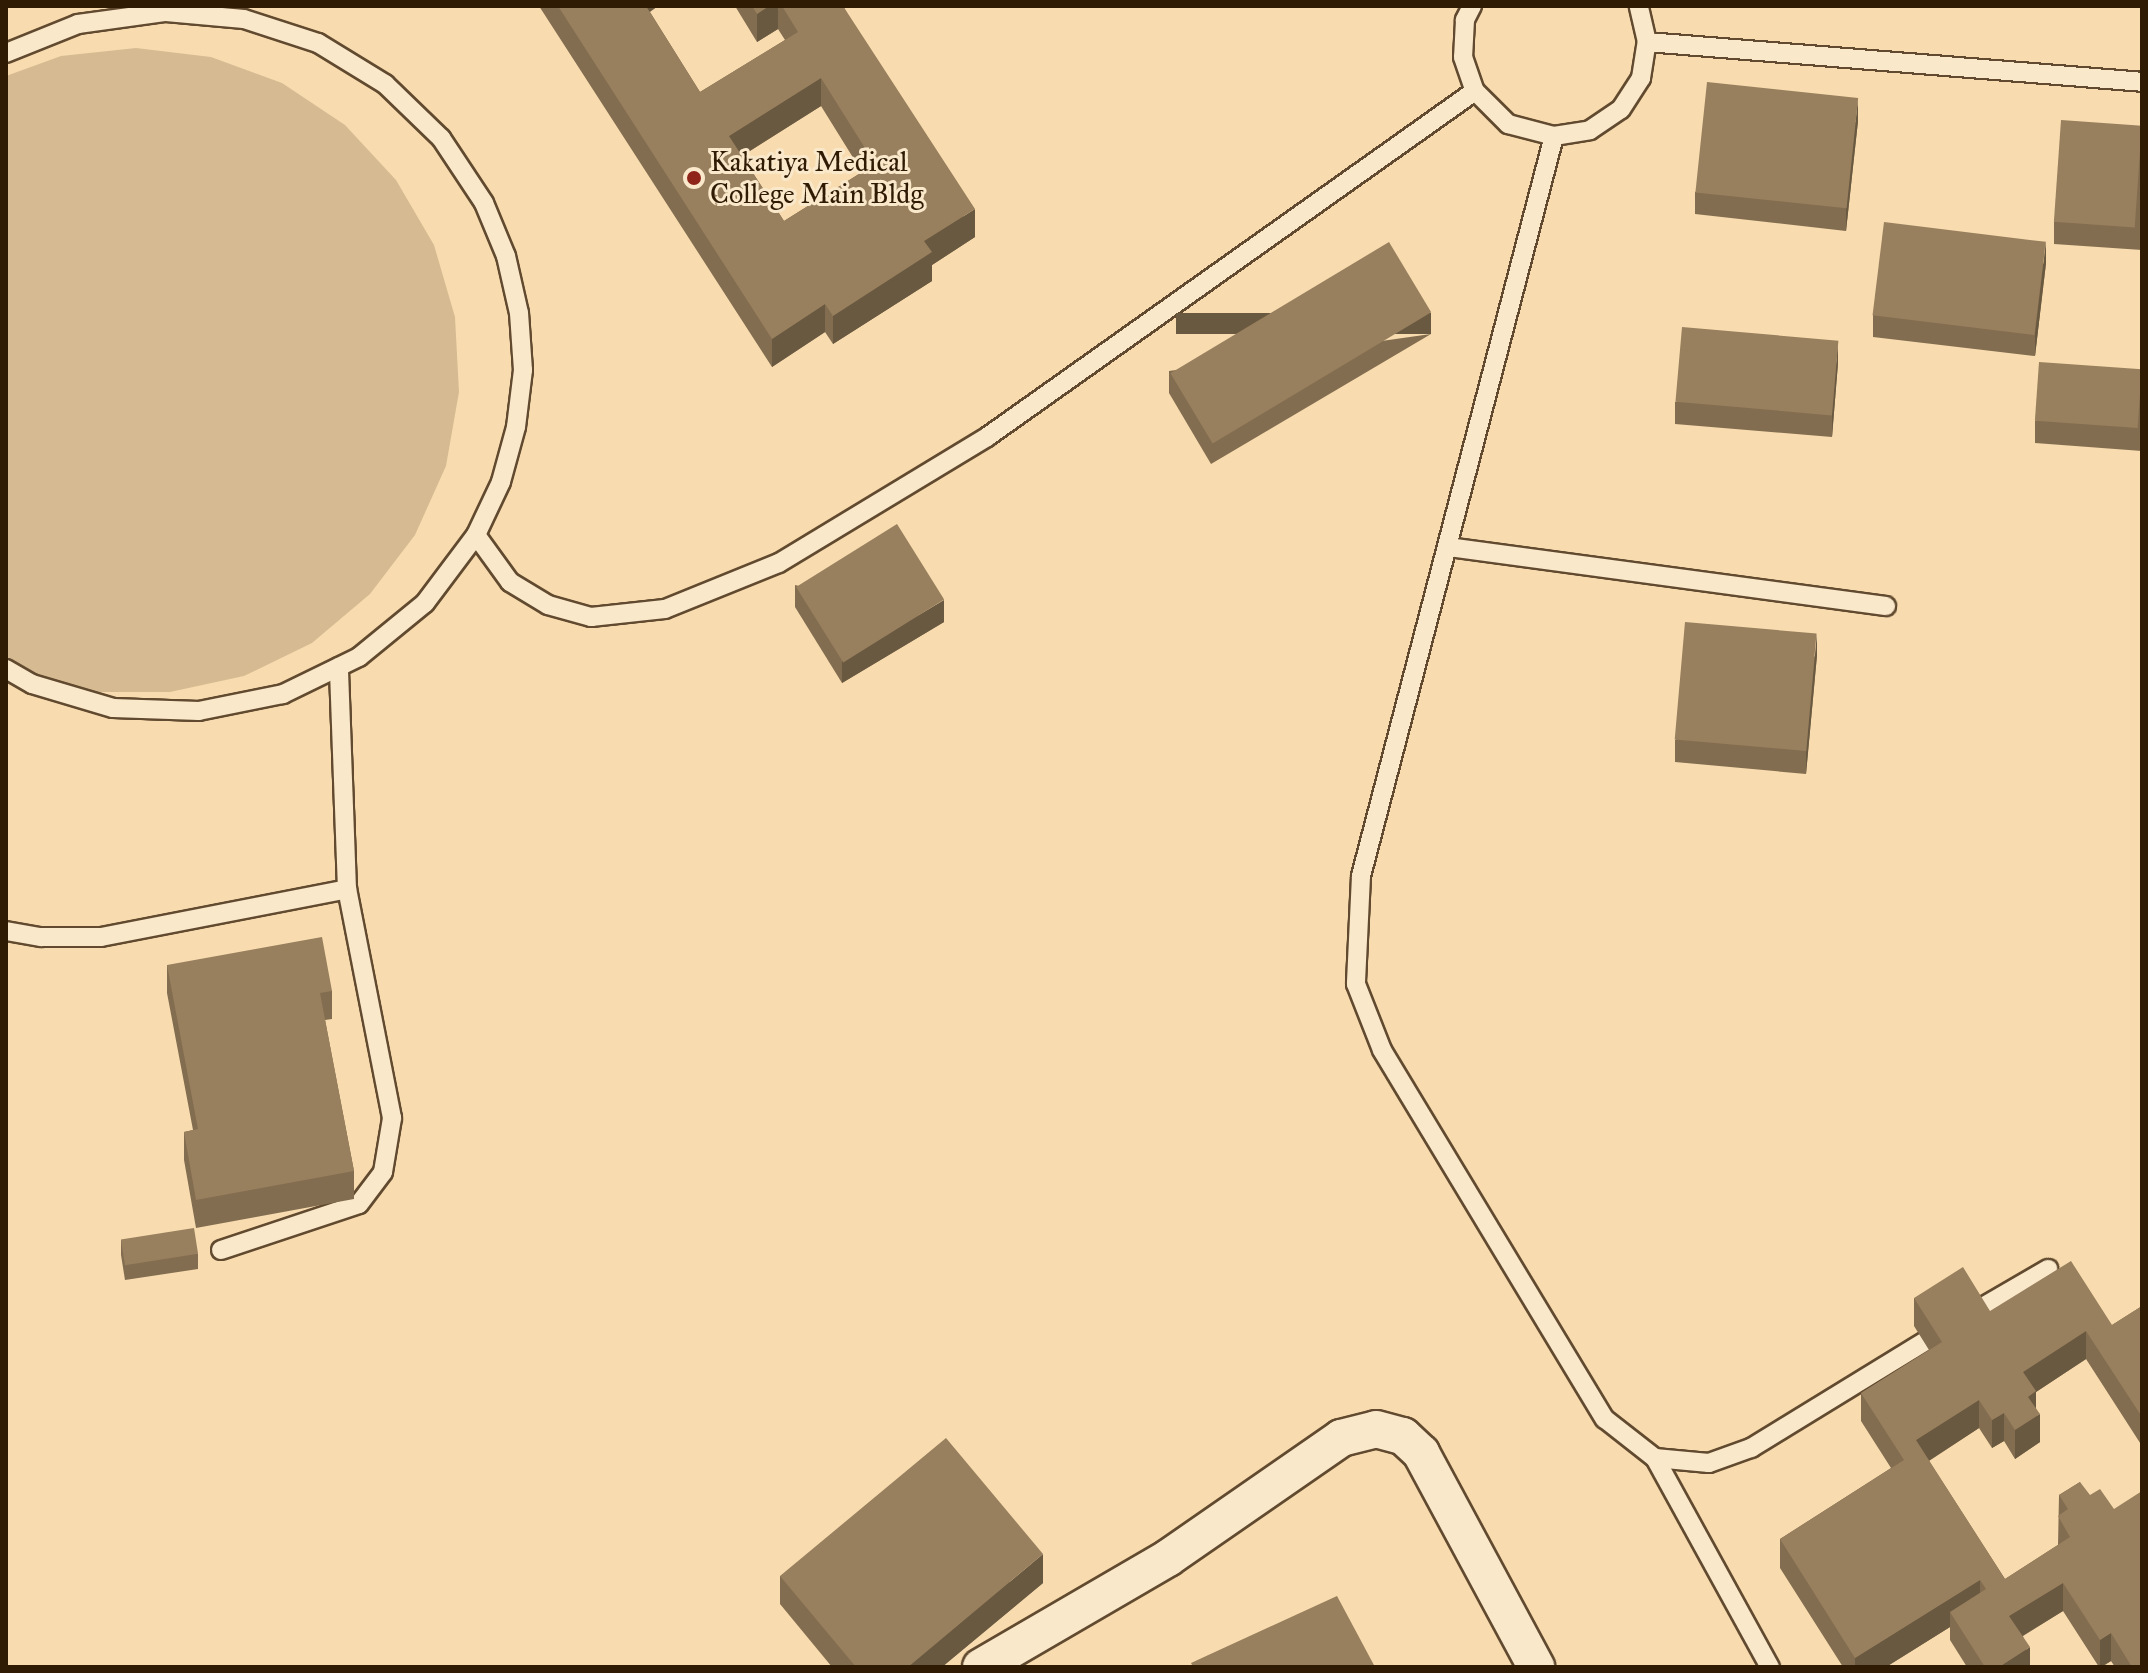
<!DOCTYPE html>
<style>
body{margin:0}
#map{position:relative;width:2148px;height:1673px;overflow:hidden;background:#f8dcaf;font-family:"IM FELL Great Primer",serif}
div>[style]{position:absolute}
.green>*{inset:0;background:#d6bb92}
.roads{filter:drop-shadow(2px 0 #614a2f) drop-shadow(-2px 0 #614a2f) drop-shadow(0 2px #614a2f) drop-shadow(0 -2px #614a2f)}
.service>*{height:18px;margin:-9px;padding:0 9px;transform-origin:9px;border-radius:9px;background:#fae8cb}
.minor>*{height:36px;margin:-18px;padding:0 18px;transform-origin:18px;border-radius:18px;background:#fae8cb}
.wall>*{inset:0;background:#836d50}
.shaded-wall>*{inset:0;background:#6a5941;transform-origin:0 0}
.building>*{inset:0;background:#987f5d;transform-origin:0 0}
.dots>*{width:22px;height:22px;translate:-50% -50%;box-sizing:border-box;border:4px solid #fae8cb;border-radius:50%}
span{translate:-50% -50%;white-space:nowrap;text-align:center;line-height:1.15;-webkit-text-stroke:6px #fae8cb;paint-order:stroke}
.poi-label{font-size:28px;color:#2f1a04}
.left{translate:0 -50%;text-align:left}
.frame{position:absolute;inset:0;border:8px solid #2f1a04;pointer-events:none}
</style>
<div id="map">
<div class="green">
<i style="clip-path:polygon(136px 48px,211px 57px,282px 83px,345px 125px,396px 180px,434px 245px,455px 317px,459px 392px,446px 466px,415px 535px,370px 594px,312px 643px,244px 676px,170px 692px,95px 692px,6px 667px,6px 76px,61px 56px)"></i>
</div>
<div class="roads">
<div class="service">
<i style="left:1472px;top:6px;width:16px;rotate:117deg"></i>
<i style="left:1465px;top:20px;width:37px;rotate:93deg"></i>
<i style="left:1463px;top:57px;width:36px;rotate:71deg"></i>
<i style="left:1475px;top:91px;width:47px;rotate:45deg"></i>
<i style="left:1508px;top:124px;width:48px;rotate:14.6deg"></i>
<i style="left:1554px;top:136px;width:36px;rotate:-9deg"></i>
<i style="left:1590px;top:130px;width:37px;rotate:-34deg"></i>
<i style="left:1621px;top:109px;width:37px;rotate:-57deg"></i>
<i style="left:1641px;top:78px;width:36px;rotate:-81deg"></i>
<i style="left:1647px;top:42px;width:37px;rotate:-103deg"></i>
<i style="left:1647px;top:42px;width:497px;rotate:4.6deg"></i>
<i style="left:6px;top:53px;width:78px;rotate:-21.9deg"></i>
<i style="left:78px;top:24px;width:89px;rotate:-7.8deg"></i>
<i style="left:166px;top:12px;width:78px;rotate:5.1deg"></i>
<i style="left:244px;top:19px;width:78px;rotate:18deg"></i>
<i style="left:318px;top:43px;width:79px;rotate:31.5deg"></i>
<i style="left:385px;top:84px;width:78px;rotate:44deg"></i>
<i style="left:441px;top:138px;width:78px;rotate:56.5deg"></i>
<i style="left:484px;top:203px;width:57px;rotate:67.5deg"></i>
<i style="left:506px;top:256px;width:58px;rotate:77.2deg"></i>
<i style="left:519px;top:313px;width:57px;rotate:86deg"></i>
<i style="left:523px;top:370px;width:57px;rotate:97deg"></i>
<i style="left:516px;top:427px;width:57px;rotate:105.3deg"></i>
<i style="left:501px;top:482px;width:59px;rotate:115.3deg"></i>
<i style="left:476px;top:535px;width:85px;rotate:126.9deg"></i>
<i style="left:425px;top:603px;width:85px;rotate:140.7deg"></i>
<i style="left:359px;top:657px;width:85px;rotate:154deg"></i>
<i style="left:283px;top:694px;width:86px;rotate:168.6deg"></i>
<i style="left:199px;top:711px;width:86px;rotate:-178deg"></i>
<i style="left:113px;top:708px;width:84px;rotate:-163.5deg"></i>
<i style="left:32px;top:684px;width:30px;rotate:-150deg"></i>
<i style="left:1554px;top:136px;width:765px;rotate:104.62deg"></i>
<i style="left:1361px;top:876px;width:108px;rotate:92.7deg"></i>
<i style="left:1356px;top:984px;width:71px;rotate:68.5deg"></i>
<i style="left:1382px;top:1050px;width:431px;rotate:58.9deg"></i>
<i style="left:1605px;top:1419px;width:63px;rotate:38deg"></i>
<i style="left:1655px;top:1458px;width:54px;rotate:5.3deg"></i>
<i style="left:1709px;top:1463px;width:45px;rotate:-19.7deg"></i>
<i style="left:1751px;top:1448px;width:224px;rotate:-31.5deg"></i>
<i style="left:476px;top:535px;width:58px;rotate:54.1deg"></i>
<i style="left:510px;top:582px;width:44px;rotate:31.2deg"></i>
<i style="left:548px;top:605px;width:45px;rotate:15.6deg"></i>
<i style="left:591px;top:617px;width:74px;rotate:-6.2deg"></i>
<i style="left:665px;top:609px;width:123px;rotate:-22deg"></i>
<i style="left:779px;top:563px;width:243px;rotate:-31.2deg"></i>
<i style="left:987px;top:437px;width:598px;rotate:-35.34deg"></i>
<i style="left:1449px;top:547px;width:441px;rotate:7.7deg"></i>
<i style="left:6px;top:931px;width:36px;rotate:10deg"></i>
<i style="left:41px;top:937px;width:60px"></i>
<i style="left:101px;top:937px;width:251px;rotate:-11deg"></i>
<i style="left:221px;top:1250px;width:145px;rotate:-18.4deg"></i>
<i style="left:359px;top:1204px;width:40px;rotate:-53deg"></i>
<i style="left:383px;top:1172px;width:55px;rotate:-80.5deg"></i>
<i style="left:392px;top:1118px;width:233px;rotate:-101.1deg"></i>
<i style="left:347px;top:889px;width:222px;rotate:-92.1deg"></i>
<i style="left:1967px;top:1316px;width:94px;rotate:-30.1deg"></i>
<i style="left:1655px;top:1458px;width:239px;rotate:61.2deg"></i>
</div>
<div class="minor">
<i style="left:981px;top:1667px;width:216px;rotate:-30.2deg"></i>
<i style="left:1168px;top:1558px;width:211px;rotate:-34.7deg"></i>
<i style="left:1341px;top:1438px;width:36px;rotate:-14deg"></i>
<i style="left:1376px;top:1429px;width:28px;rotate:15deg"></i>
<i style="left:1403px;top:1436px;width:25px;rotate:43deg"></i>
<i style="left:1421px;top:1453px;width:243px;rotate:61.7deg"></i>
</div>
</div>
<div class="wall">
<i style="clip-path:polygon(evenodd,539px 6px,658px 6px,650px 12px,700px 92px,785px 40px,778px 29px,757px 42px,735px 6px,843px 6px,975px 237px,932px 265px,932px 281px,833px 344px,825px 332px,772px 367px,539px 6px,821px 106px,862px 172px,784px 221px,742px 156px,821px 106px)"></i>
<i style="clip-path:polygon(1858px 121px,1846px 231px,1695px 214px,1695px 192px)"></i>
<i style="clip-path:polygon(2142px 125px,2142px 250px,2054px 244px,2054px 222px)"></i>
<i style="clip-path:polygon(2046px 263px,2035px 356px,1873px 337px,1873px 315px)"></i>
<i style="clip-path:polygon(1431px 334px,1211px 464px,1169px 393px,1169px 371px)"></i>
<i style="clip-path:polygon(1838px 363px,1832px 437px,1675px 424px,1675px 402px)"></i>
<i style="clip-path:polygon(2142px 369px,2142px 451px,2035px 443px,2035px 421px)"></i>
<i style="clip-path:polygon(795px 585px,944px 622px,842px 683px,795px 607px)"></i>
<i style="clip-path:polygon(1817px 655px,1806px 774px,1675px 762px,1675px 740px)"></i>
<i style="clip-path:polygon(167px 965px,332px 991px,332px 1019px,325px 1020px,354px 1171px,354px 1199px,196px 1228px,184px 1160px,184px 1132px,193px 1130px,167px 993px)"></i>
<i style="clip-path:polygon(121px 1240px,198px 1254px,198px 1269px,125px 1280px,121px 1255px)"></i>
<i style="clip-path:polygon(1914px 1298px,1990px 1311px,2112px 1325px,2142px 1306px,2142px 1446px,2086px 1359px,2036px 1392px,2036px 1408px,2040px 1442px,2015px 1459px,2004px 1441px,1992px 1448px,1979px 1428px,1929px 1461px,2005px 1579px,2058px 1545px,2059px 1495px,2080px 1482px,2142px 1667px,2115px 1667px,2111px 1661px,2102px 1667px,2099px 1667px,2063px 1611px,2023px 1636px,2030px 1667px,1967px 1667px,1950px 1640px,1950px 1627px,1886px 1667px,1843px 1667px,1780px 1568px,1780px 1539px,1891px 1468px,1861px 1421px,1861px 1393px,1929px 1350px,1914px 1326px)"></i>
<i style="clip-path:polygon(780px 1576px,1043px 1583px,942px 1667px,832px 1667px,780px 1604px)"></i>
</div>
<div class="shaded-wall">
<i style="clip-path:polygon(637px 6px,658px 6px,637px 20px)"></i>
<i style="clip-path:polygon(769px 6px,778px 6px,778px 29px,757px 42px,757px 14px)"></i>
<i style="clip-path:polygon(821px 78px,821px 106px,729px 164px,729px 136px)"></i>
<i style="clip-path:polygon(1858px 99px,1858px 121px,1846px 231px,1846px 209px)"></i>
<i style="clip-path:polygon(975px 209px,975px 237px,932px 265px,932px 281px,833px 344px,833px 316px,924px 241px)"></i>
<i style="clip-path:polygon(2046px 241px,2046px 263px,2035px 356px,2035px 334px)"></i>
<i style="clip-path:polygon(825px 304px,825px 332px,772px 367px,772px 339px)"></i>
<i style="left:1431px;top:313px;width:21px;height:255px;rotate:90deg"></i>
<i style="clip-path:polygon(1838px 341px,1838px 363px,1832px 437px,1832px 415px)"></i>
<i style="clip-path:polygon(944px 600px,944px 622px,842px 683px,842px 661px)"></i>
<i style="clip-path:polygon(1817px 633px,1817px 655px,1806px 774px,1806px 752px)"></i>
<i style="clip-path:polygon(2086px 1331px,2086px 1359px,2036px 1392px,2036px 1416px,2040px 1414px,2040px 1442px,2015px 1459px,2015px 1430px,2023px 1372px)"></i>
<i style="clip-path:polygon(1979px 1400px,1979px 1428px,1916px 1469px,1916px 1440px)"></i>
<i style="clip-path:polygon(2004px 1413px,2004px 1441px,1992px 1448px,1992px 1420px)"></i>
<i style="clip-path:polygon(1043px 1554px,1043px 1583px,942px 1667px,908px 1667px)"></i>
<i style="clip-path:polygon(1980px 1580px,1980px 1608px,1950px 1612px,1950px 1627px,1886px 1667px,1855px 1667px,1855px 1658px)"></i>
<i style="clip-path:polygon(2063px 1583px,2063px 1611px,2009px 1644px,2009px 1616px)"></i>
<i style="clip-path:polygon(2111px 1633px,2111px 1661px,2100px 1667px,2100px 1640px)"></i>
<i style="clip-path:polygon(2030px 1647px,2030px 1667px,1999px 1667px)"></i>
</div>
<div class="building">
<i style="clip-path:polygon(evenodd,558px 6px,646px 6px,700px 92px,798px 32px,782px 6px,843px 6px,975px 209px,924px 241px,932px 252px,833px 316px,825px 304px,772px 339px,558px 6px,821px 78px,875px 164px,784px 221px,729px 136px,821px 78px)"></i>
<i style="clip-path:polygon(752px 6px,769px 6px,757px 14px)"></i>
<i style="left:1707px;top:82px;width:152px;height:111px;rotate:6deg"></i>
<i style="left:2061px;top:120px;width:81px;height:102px;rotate:4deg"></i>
<i style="left:1884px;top:222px;width:163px;height:94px;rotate:7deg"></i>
<i style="left:1389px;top:242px;width:82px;height:255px;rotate:59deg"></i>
<i style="left:1682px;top:327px;width:157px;height:75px;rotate:5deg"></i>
<i style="left:2039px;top:362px;width:103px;height:59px;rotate:4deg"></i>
<i style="left:897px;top:524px;width:89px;height:119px;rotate:58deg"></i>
<i style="left:1685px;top:622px;width:132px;height:118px;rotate:5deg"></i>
<i style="clip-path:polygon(322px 937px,332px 991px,320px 993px,354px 1171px,196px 1200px,184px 1132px,198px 1129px,167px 965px)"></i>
<i style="left:194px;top:1228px;width:26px;height:74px;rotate:81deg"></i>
<i style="clip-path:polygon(2071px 1261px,2112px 1325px,2142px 1306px,2142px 1417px,2086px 1331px,2023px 1372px,2036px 1391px,2028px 1397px,2040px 1414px,2015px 1430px,2004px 1413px,1992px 1420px,1979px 1400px,1916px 1440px,2005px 1579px,2070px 1537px,2058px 1516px,2068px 1509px,2059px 1495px,2080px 1482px,2090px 1495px,2100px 1489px,2114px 1509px,2142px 1491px,2142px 1667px,2132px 1667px,2111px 1633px,2100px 1640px,2063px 1583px,2009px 1616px,2030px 1647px,1999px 1667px,1985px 1667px,1950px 1612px,1986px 1589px,1980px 1580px,1855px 1658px,1780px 1539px,1904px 1460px,1861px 1393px,1942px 1342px,1914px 1298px,1963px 1267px,1990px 1311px)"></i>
<i style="clip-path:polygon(946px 1438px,1043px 1554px,908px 1667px,856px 1667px,780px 1576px)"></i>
<i style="clip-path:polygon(1337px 1596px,1375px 1667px,1193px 1667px,1191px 1663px)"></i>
</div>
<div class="dots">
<i style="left:694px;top:178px;background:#8f2418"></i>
</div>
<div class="poi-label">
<span class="left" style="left:710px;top:178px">Kakatiya Medical<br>College Main Bldg</span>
</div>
<div class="frame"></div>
</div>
